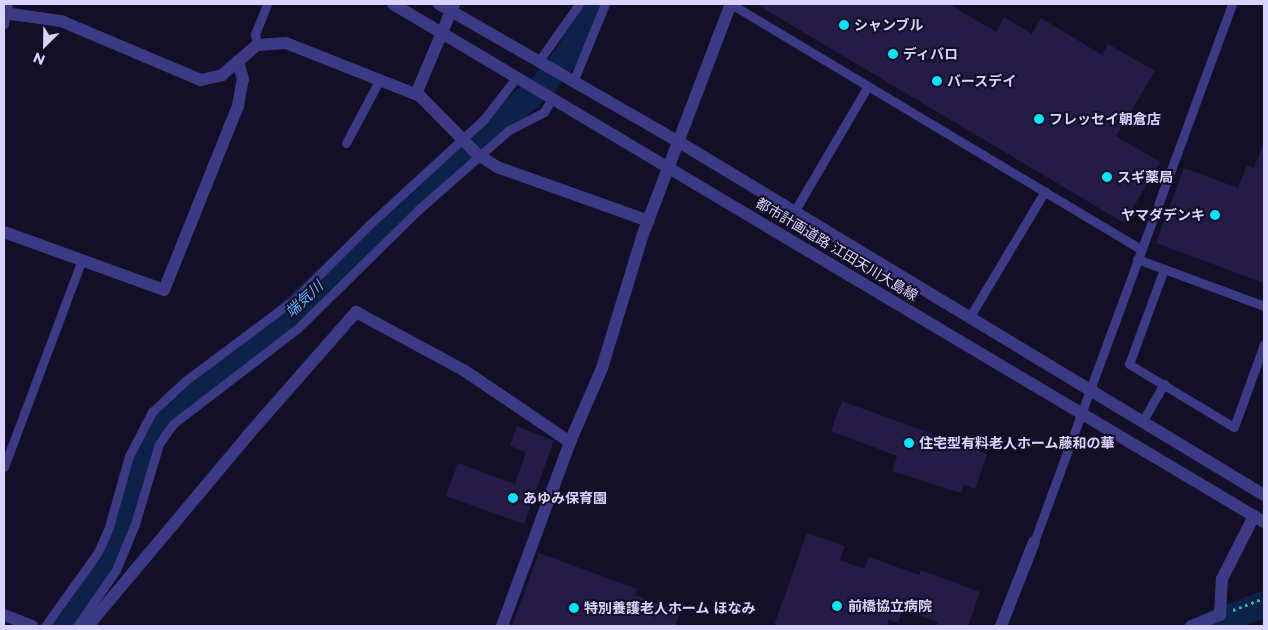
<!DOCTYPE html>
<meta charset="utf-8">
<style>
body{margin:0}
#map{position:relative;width:1268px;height:630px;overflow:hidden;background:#130f26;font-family:Montserrat,"Noto Sans JP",sans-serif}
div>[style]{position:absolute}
.river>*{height:26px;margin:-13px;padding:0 13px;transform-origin:13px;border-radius:13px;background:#0c2248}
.building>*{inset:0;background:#241b47}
.path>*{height:2.5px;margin-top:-1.25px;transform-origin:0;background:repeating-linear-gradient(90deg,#2fb8b0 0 2.5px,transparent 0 6.5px)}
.service>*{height:9px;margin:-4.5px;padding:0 4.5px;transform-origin:4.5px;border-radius:4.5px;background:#3d3a85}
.minor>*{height:12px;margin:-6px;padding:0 6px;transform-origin:6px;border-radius:6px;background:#3d3a85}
.tertiary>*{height:12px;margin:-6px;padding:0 6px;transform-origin:6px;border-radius:6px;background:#3d3a85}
.dots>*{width:14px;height:14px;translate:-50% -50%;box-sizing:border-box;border:2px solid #130f26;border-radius:50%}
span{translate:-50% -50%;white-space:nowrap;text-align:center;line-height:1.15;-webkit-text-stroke:4px #130f26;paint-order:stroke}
.poi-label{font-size:14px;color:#d9d4ff;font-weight:700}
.left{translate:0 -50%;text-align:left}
.right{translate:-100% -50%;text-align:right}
.street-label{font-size:14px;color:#d9d4ff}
.water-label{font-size:15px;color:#62b6ff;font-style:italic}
.frame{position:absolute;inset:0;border:5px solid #d9d4ff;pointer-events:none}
.north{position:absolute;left:20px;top:20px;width:50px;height:50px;-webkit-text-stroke:4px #130f26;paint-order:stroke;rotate:203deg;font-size:14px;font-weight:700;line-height:20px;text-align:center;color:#d9d4ff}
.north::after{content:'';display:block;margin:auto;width:18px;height:22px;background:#d9d4ff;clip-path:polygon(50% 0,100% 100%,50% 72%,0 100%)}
</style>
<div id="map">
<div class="river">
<i style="left:64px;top:626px;width:85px;rotate:-57.1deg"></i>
<i style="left:110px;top:555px;width:102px;rotate:-72.8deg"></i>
<i style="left:140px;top:458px;width:25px;rotate:-64deg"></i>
<i style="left:151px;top:435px;width:54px;rotate:-45.7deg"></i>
<i style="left:189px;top:396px;width:109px;rotate:-38.7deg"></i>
<i style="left:274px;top:328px;width:174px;rotate:-43.1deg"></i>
<i style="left:401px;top:209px;width:191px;rotate:-41.2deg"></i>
<i style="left:545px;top:83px;width:40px;rotate:-51deg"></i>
<i style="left:570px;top:52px;width:54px;rotate:-63.4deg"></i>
<i style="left:1207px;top:626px;width:61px;rotate:-21.1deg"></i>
</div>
<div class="building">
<i style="clip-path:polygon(756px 4px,949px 4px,996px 32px,1004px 17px,1032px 34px,1041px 18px,1102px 55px,1108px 44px,1155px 71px,1116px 136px,1160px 162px,1124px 223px)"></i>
<i style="clip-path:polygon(1263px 144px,1264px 283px,1156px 243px,1184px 168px,1238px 188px,1247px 165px,1254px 168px)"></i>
<i style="clip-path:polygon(842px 401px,987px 454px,975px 489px,964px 485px,961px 493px,892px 471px,897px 456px,831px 431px)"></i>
<i style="clip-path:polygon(517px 426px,554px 441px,524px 524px,446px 496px,458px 463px,515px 484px,526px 452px,510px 446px)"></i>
<i style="clip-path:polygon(807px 533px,845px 546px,840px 560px,864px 569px,869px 557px,919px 575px,921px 570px,980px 592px,968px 626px,936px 626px,938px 622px,903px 610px,898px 623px,889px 620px,887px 626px,774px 626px)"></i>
<i style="clip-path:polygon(539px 553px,637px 589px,635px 595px,680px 612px,675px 626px,512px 626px)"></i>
</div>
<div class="path">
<i style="left:1233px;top:610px;width:33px;rotate:-21deg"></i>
</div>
<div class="service">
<i style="left:731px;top:4px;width:478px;rotate:30.9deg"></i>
<i style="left:4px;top:24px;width:20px;rotate:-79deg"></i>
<i style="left:257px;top:45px;width:11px;rotate:-100deg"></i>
<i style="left:255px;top:34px;width:32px;rotate:-68deg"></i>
<i style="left:538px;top:62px;width:71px;rotate:-54.7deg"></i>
<i style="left:573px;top:82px;width:84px;rotate:-67.7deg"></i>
<i style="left:346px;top:143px;width:72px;rotate:-62deg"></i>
<i style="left:794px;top:212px;width:146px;rotate:-59.6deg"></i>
<i style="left:1137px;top:259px;width:135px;rotate:20.3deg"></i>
<i style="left:1164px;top:269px;width:101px;rotate:110.2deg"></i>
<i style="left:1129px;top:364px;width:122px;rotate:31deg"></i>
<i style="left:1234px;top:427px;width:88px;rotate:-70.1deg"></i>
<i style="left:969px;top:318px;width:148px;rotate:-59.1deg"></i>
<i style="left:1142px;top:422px;width:44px;rotate:-59.9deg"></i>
<i style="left:4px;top:467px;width:219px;rotate:-69.4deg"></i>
<i style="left:1034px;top:542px;width:573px;rotate:-69.79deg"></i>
<i style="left:45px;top:626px;width:91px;rotate:-54.4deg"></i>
<i style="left:98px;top:552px;width:27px;rotate:-66deg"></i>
<i style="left:109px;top:527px;width:74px;rotate:-74.3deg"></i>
<i style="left:129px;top:456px;width:50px;rotate:-62.4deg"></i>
<i style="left:152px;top:412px;width:45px;rotate:-43.2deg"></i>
<i style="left:185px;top:381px;width:139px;rotate:-36.8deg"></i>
<i style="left:296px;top:298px;width:105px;rotate:-45deg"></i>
<i style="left:370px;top:224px;width:155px;rotate:-42.6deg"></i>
<i style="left:484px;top:119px;width:52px;rotate:-52deg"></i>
<i style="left:77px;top:626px;width:68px;rotate:-55.1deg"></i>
<i style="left:116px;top:570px;width:50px;rotate:-67.6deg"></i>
<i style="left:135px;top:524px;width:84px;rotate:-73.3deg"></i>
<i style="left:159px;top:444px;width:24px;rotate:-55deg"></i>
<i style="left:173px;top:424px;width:156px;rotate:-37.5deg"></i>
<i style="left:297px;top:329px;width:170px;rotate:-44.5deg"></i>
<i style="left:418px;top:210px;width:121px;rotate:-41.3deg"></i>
<i style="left:509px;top:130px;width:39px;rotate:-27deg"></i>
<i style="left:544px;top:112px;width:14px;rotate:-60deg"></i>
</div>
<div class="minor">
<i style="left:4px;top:13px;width:58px;rotate:8deg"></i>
<i style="left:61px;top:21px;width:152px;rotate:22.9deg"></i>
<i style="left:201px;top:80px;width:22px;rotate:-13deg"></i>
<i style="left:222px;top:75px;width:46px;rotate:-40.6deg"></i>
<i style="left:257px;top:45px;width:29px;rotate:-4deg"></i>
<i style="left:286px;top:43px;width:144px;rotate:21.6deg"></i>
<i style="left:420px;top:96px;width:81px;rotate:45.5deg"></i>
<i style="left:477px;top:154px;width:24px;rotate:33deg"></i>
<i style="left:497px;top:167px;width:161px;rotate:19.6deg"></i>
<i style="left:416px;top:94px;width:98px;rotate:-67.1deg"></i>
<i style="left:4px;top:232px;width:170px;rotate:19.9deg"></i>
<i style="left:164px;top:290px;width:198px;rotate:-68.1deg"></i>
<i style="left:238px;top:106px;width:27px;rotate:-80deg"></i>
<i style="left:243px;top:79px;width:19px;rotate:-106deg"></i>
<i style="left:4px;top:615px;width:30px;rotate:21deg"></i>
<i style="left:88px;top:626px;width:249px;rotate:-50deg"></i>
<i style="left:248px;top:435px;width:164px;rotate:-48.7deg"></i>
<i style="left:356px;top:312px;width:124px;rotate:28.4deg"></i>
<i style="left:465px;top:371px;width:127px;rotate:34.1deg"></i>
<i style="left:502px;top:626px;width:196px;rotate:-69.7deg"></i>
<i style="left:570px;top:442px;width:81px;rotate:-66.6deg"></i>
<i style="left:602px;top:368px;width:140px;rotate:-73deg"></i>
<i style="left:643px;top:234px;width:246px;rotate:-69.1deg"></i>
<i style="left:1001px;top:626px;width:90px;rotate:-68.6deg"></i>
<i style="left:1191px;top:626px;width:31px;rotate:-21deg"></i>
<i style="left:1220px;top:615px;width:36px;rotate:-87deg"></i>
<i style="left:1222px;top:579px;width:71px;rotate:-63.1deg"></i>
</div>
<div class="tertiary">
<i style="left:393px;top:4px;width:1013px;rotate:30.74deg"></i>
<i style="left:439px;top:4px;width:277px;rotate:29.9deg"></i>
<i style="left:679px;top:142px;width:683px;rotate:31.11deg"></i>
</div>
<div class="dots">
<i style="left:844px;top:25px;background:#00e5ff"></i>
<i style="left:893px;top:54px;background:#00e5ff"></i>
<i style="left:937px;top:81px;background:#00e5ff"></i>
<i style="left:1039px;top:119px;background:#00e5ff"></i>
<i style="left:1107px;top:177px;background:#00e5ff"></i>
<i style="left:1215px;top:215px;background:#00e5ff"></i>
<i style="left:909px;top:443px;background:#00e5ff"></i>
<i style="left:513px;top:498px;background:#00e5ff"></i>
<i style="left:837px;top:606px;background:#00e5ff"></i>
<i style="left:574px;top:608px;background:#00e5ff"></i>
</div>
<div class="poi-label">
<span class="left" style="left:854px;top:25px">シャンブル</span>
<span class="left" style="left:903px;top:54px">ディバロ</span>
<span class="left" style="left:947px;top:81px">バースデイ</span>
<span class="left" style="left:1049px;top:119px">フレッセイ朝倉店</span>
<span class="left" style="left:1117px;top:177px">スギ薬局</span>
<span class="right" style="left:1205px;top:215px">ヤマダデンキ</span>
<span class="left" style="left:919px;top:443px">住宅型有料老人ホーム藤和の華</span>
<span class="left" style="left:523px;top:498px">あゆみ保育園</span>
<span class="left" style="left:848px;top:606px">前橋協立病院</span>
<span class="left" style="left:584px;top:608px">特別養護老人ホーム ほなみ</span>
</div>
<div class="street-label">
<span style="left:837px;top:249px;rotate:31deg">都市計画道路 江田天川大島線</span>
</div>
<div class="water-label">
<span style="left:304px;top:299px;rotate:-43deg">端気川</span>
</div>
<div class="frame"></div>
<div class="north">N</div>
</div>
